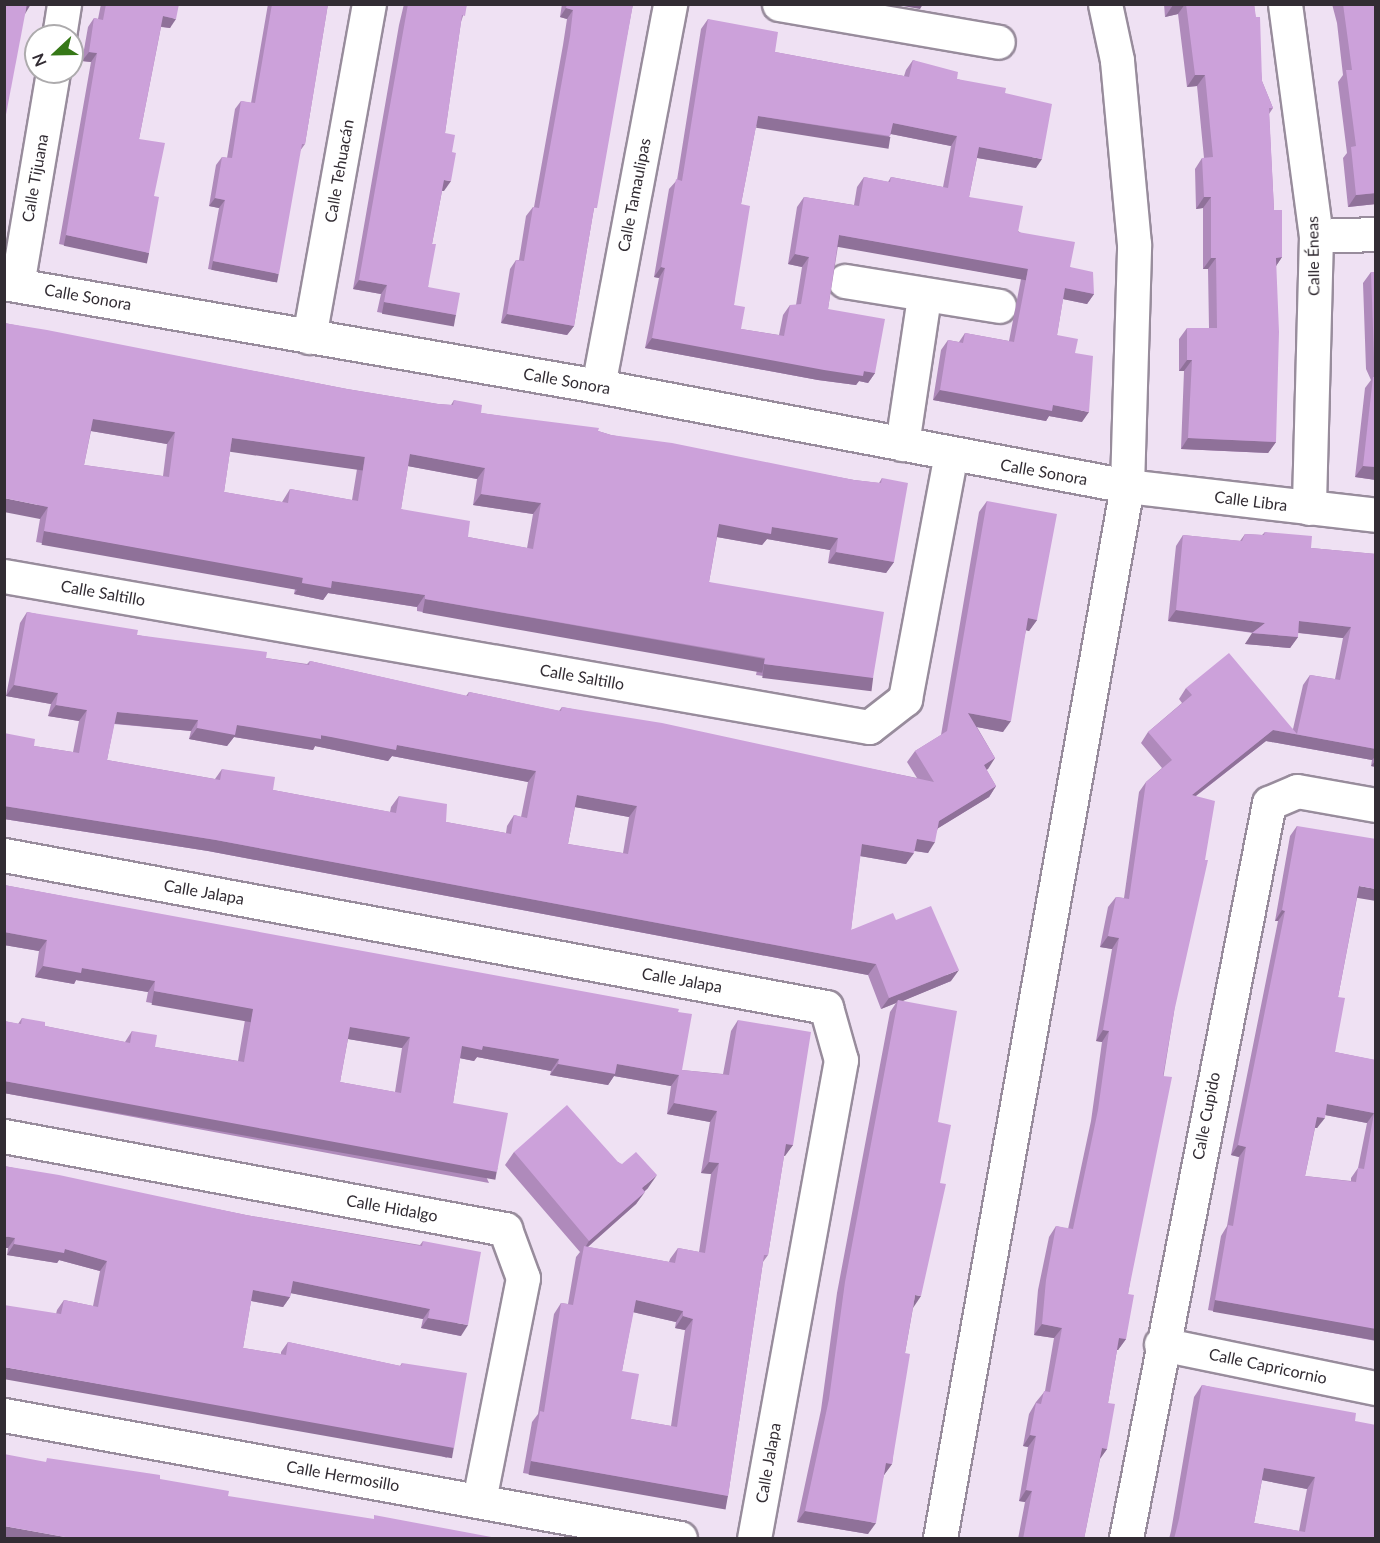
<!DOCTYPE html>
<meta charset="utf-8">
<style>
body{margin:0}
#map{position:relative;width:1380px;height:1543px;overflow:hidden;background:#efe1f3;font-family:Lato,sans-serif}
div>[style]{position:absolute}
.roads{filter:drop-shadow(2px 0 #988c9c) drop-shadow(-2px 0 #988c9c) drop-shadow(0 2px #988c9c) drop-shadow(0 -2px #988c9c)}
.street>*{height:33px;margin:-16.5px;padding:0 16.5px;transform-origin:16.5px;border-radius:16.5px;background:#fff}
.secondary>*{height:33px;margin:-16.5px;padding:0 16.5px;transform-origin:16.5px;border-radius:16.5px;background:#fff}
.wall>*{inset:0;background:#af8abb}
.shaded-wall>*{inset:0;background:#8f7199;transform-origin:0 0}
.building>*{inset:0;background:#cca1da}
span{translate:-50% -50%;white-space:nowrap;text-align:center;line-height:1.15;-webkit-text-stroke:4.5px #fff;paint-order:stroke}
.street-label{font-size:16px;color:#322c33}
.frame{position:absolute;inset:0;border:6px solid #322c33;pointer-events:none}
.north{position:absolute;left:24px;top:24px;width:60px;height:60px;box-sizing:border-box;background:#fff;border:2px solid #adabad;border-radius:50%;rotate:248deg;font-size:16px;font-weight:700;line-height:24px;text-align:center;color:#322c33}
.north::after{content:'';display:block;margin:auto;width:21px;height:27px;background:#367817;clip-path:polygon(50% 0,100% 100%,50% 72%,0 100%)}
</style>
<div id="map">
<div class="roads">
<div class="street">
<i style="left:779px;top:4px;width:222px;rotate:9.8deg"></i>
<i style="left:1285px;top:4px;width:234px;rotate:82.4deg"></i>
<i style="left:1316px;top:236px;width:272px;rotate:91.5deg"></i>
<i style="left:59px;top:36px;width:32px;rotate:-81deg"></i>
<i style="left:1316px;top:236px;width:60px;rotate:-1.9deg"></i>
<i style="left:845px;top:281px;width:156px;rotate:9.2deg"></i>
<i style="left:4px;top:283px;width:603px;rotate:9.84deg"></i>
<i style="left:598px;top:386px;width:538px;rotate:10.7deg"></i>
<i style="left:1127px;top:486px;width:251px;rotate:6.6deg"></i>
<i style="left:17px;top:285px;width:216px;rotate:-80.4deg"></i>
<i style="left:309px;top:337px;width:338px;rotate:-79.8deg"></i>
<i style="left:598px;top:386px;width:389px;rotate:-79.3deg"></i>
<i style="left:902px;top:444px;width:150px;rotate:-81.5deg"></i>
<i style="left:4px;top:576px;width:878px;rotate:9.9deg"></i>
<i style="left:869px;top:727px;width:46px;rotate:-37.9deg"></i>
<i style="left:905px;top:699px;width:249px;rotate:-79.4deg"></i>
<i style="left:4px;top:855px;width:836px;rotate:10.48deg"></i>
<i style="left:826px;top:1007px;width:55px;rotate:74.2deg"></i>
<i style="left:841px;top:1060px;width:486px;rotate:100.3deg"></i>
<i style="left:4px;top:1136px;width:510px;rotate:10.52deg"></i>
<i style="left:505px;top:1229px;width:52px;rotate:69.8deg"></i>
<i style="left:523px;top:1278px;width:227px;rotate:101.2deg"></i>
<i style="left:1161px;top:1344px;width:219px;rotate:11.6deg"></i>
<i style="left:4px;top:1415px;width:687px;rotate:10.31deg"></i>
<i style="left:1126px;top:1538px;width:749px;rotate:-78.99deg"></i>
<i style="left:1269px;top:803px;width:30px;rotate:-23deg"></i>
<i style="left:1297px;top:791px;width:80px;rotate:10deg"></i>
</div>
<div class="secondary">
<i style="left:940px;top:1538px;width:1068px;rotate:-79.92deg"></i>
<i style="left:1127px;top:486px;width:242px;rotate:-88.3deg"></i>
<i style="left:1134px;top:244px;width:185px;rotate:-95.3deg"></i>
<i style="left:1117px;top:60px;width:57px;rotate:-102.1deg"></i>
</div>
</div>
<div class="wall">
<i style="clip-path:polygon(101px 4px,179px 4px,170px 28px,161px 27px,139px 139px,154px 196px,143px 262px,59px 244px,91px 62px,82px 61px,88px 27px,94px 18px,98px 19px)"></i>
<i style="clip-path:polygon(268px 4px,328px 4px,305px 144px,300px 151px,274px 282px,208px 269px,219px 208px,209px 206px,216px 165px,222px 157px,227px 158px,235px 109px,241px 101px,251px 103px)"></i>
<i style="clip-path:polygon(404px 4px,467px 4px,461px 22px,445px 133px,444px 191px,442px 191px,432px 244px,428px 287px,456px 315px,449px 325px,377px 312px,381px 294px,353px 289px,399px 25px)"></i>
<i style="clip-path:polygon(562px 4px,633px 4px,593px 214px,574px 326px,567px 335px,501px 323px,510px 269px,516px 260px,519px 260px,526px 216px,533px 207px,534px 207px,563px 45px,567px 19px,560px 17px)"></i>
<i style="clip-path:polygon(1164px 4px,1254px 4px,1262px 81px,1273px 108px,1269px 114px,1274px 210px,1282px 257px,1276px 266px,1276px 442px,1268px 453px,1181px 449px,1184px 371px,1179px 371px,1179px 339px,1187px 328px,1209px 328px,1208px 269px,1203px 269px,1203px 208px,1196px 209px,1195px 169px,1202px 158px,1204px 158px,1197px 86px,1187px 87px,1178px 14px,1165px 17px)"></i>
<i style="clip-path:polygon(1332px 4px,1376px 4px,1376px 204px,1348px 207px,1343px 158px,1347px 153px,1338px 82px,1343px 75px,1337px 23px)"></i>
<i style="clip-path:polygon(evenodd,708px 19px,775px 52px,904px 76px,906px 70px,913px 60px,957px 79px,1005px 93px,1036px 168px,977px 158px,969px 197px,1070px 267px,1094px 294px,1087px 304px,1063px 299px,1057px 335px,1075px 353px,1082px 422px,1049px 416px,1046px 421px,933px 400px,941px 350px,948px 340px,959px 342px,965px 333px,1009px 341px,1021px 279px,838px 246px,828px 309px,875px 373px,868px 383px,859px 381px,856px 385px,818px 380px,645px 348px,659px 278px,654px 277px,669px 189px,677px 180px,701px 29px,708px 19px,756px 126px,883px 146px,891px 134px,951px 146px,943px 187px,891px 177px,888px 182px,864px 177px,857px 187px,854px 205px,804px 197px,797px 207px,788px 264px,802px 267px,796px 305px,790px 305px,783px 315px,779px 335px,741px 329px,734px 305px,741px 204px,756px 126px)"></i>
<i style="clip-path:polygon(1371px 272px,1376px 272px,1376px 480px,1355px 477px,1365px 388px,1371px 380px,1366px 369px,1363px 283px)"></i>
<i style="clip-path:polygon(evenodd,4px 323px,347px 389px,438px 404px,451px 405px,454px 400px,481px 413px,598px 431px,611px 435px,854px 480px,879px 483px,882px 478px,894px 562px,886px 573px,828px 563px,830px 550px,767px 539px,762px 545px,717px 537px,709px 582px,873px 678px,865px 689px,756px 675px,757px 670px,417px 611px,417px 607px,328px 593px,323px 600px,294px 594px,295px 589px,36px 542px,40px 519px,4px 323px,91px 431px,167px 444px,163px 476px,84px 465px,91px 431px,4px 323px,230px 451px,357px 469px,352px 500px,290px 489px,282px 502px,224px 492px,230px 451px,4px 323px,408px 466px,477px 479px,473px 505px,533px 514px,527px 548px,468px 537px,401px 509px,408px 466px)"></i>
<i style="clip-path:polygon(evenodd,987px 501px,1037px 620px,1029px 631px,1026px 630px,1003px 732px,977px 727px,995px 758px,986px 769px,996px 786px,989px 797px,938px 828px,928px 853px,914px 851px,906px 864px,860px 856px,851px 930px,896px 920px,951px 981px,902px 1001px,938px 1122px,913px 1308px,905px 1353px,892px 1464px,884px 1475px,868px 1534px,797px 1522px,821px 1410px,837px 1293px,890px 1012px,896px 1003px,881px 1009px,868px 975px,208px 851px,4px 819px,4px 733px,34px 746px,73px 752px,79px 721px,48px 716px,51px 704px,6px 696px,20px 623px,27px 612px,137px 635px,266px 658px,307px 664px,310px 661px,466px 696px,469px 692px,559px 711px,562px 707px,917px 778px,907px 762px,915px 751px,941px 735px,979px 512px,987px 501px,114px 724px,191px 731px,189px 739px,227px 746px,234px 737px,313px 750px,315px 746px,388px 761px,392px 756px,528px 782px,521px 817px,514px 815px,507px 826px,506px 833px,446px 822px,399px 796px,391px 807px,390px 812px,273px 790px,222px 769px,215px 779px,107px 760px,114px 724px,987px 501px,575px 807px,629px 817px,623px 853px,568px 844px,575px 807px)"></i>
<i style="clip-path:polygon(1265px 532px,1311px 548px,1376px 554px,1376px 767px,1371px 766px,1372px 760px,1266px 741px,1196px 796px,1174px 1012px,1128px 1294px,1126px 1339px,1118px 1350px,1117px 1350px,1108px 1403px,1107px 1449px,1100px 1459px,1084px 1539px,1018px 1539px,1025px 1502px,1019px 1501px,1028px 1447px,1023px 1446px,1029px 1414px,1036px 1402px,1045px 1391px,1054px 1338px,1034px 1335px,1038px 1290px,1049px 1237px,1056px 1226px,1068px 1229px,1091px 1121px,1102px 1042px,1096px 1041px,1112px 949px,1100px 947px,1108px 907px,1116px 897px,1124px 898px,1139px 792px,1146px 782px,1162px 768px,1141px 743px,1148px 732px,1182px 703px,1179px 699px,1186px 688px,1293px 729px,1303px 685px,1310px 675px,1335px 679px,1343px 638px,1298px 633px,1298px 637px,1290px 648px,1245px 644px,1253px 633px,1168px 621px,1176px 546px,1183px 535px,1240px 541px,1245px 534px,1262px 535px)"></i>
<i style="clip-path:polygon(evenodd,1297px 826px,1357px 898px,1338px 997px,1335px 1052px,1374px 1060px,1376px 1049px,1376px 1341px,1208px 1310px,1221px 1236px,1227px 1226px,1239px 1157px,1231px 1155px,1278px 921px,1275px 921px,1290px 836px,1297px 826px,1325px 1115px,1367px 1123px,1358px 1168px,1351px 1178px,1351px 1181px,1305px 1176px,1315px 1128px,1317px 1128px,1325px 1115px)"></i>
<i style="clip-path:polygon(evenodd,4px 885px,678px 1012px,682px 1070px,723px 1074px,731px 1031px,738px 1020px,793px 1145px,784px 1156px,768px 1255px,763px 1262px,728px 1496px,720px 1507px,523px 1473px,532px 1422px,538px 1414px,554px 1314px,561px 1303px,568px 1304px,576px 1257px,580px 1252px,505px 1165px,514px 1152px,618px 1162px,648px 1188px,645px 1191px,636px 1204px,588px 1247px,669px 1262px,670px 1259px,678px 1248px,699px 1252px,711px 1174px,701px 1173px,710px 1122px,667px 1114px,671px 1086px,614px 1076px,608px 1085px,550px 1075px,551px 1071px,477px 1057px,474px 1061px,460px 1058px,453px 1103px,489px 1183px,4px 1093px,4px 1021px,18px 1024px,22px 1018px,45px 1026px,125px 1042px,132px 1031px,155px 1047px,238px 1061px,245px 1020px,146px 1002px,148px 992px,76px 980px,74px 984px,35px 977px,39px 951px,4px 945px,4px 885px,348px 1039px,402px 1048px,395px 1092px,340px 1082px,348px 1039px,4px 885px,633px 1312px,676px 1322px,675px 1328px,685px 1330px,671px 1426px,631px 1419px,622px 1371px,633px 1312px)"></i>
<i style="clip-path:polygon(4px 1166px,246px 1215px,420px 1245px,423px 1241px,461px 1336px,421px 1328px,423px 1319px,291px 1293px,290px 1297px,283px 1307px,251px 1301px,243px 1348px,281px 1354px,281px 1352px,288px 1342px,400px 1366px,402px 1363px,447px 1458px,56px 1314px,57px 1310px,64px 1300px,93px 1306px,100px 1271px,59px 1260px,57px 1263px,7px 1255px,8px 1248px)"></i>
<i style="clip-path:polygon(evenodd,1202px 1385px,1355px 1421px,1376px 1539px,1169px 1539px,1171px 1531px,1194px 1397px,1202px 1385px,1262px 1480px,1307px 1489px,1299px 1531px,1254px 1523px,1262px 1480px)"></i>
</div>
<div class="shaded-wall">
<i style="clip-path:polygon(26px 4px,31px 4px,25px 14px)"></i>
<i style="clip-path:polygon(892px 4px,923px 4px,920px 9px)"></i>
<i style="clip-path:polygon(1178px 4px,1185px 4px,1178px 14px,1165px 17px,1173px 5px)"></i>
<i style="clip-path:polygon(566px 8px,573px 10px,567px 19px,560px 17px)"></i>
<i style="clip-path:polygon(163px 16px,176px 19px,170px 28px,157px 26px)"></i>
<i style="clip-path:polygon(89px 52px,97px 53px,91px 62px,82px 61px)"></i>
<i style="clip-path:polygon(1195px 75px,1205px 75px,1197px 86px,1187px 87px)"></i>
<i style="left:758px;top:116px;width:134px;height:12px;rotate:9deg"></i>
<i style="clip-path:polygon(893px 123px,957px 136px,951px 146px,886px 133px)"></i>
<i style="clip-path:polygon(979px 147px,1042px 159px,1036px 168px,972px 157px)"></i>
<i style="clip-path:polygon(444px 180px,451px 181px,444px 191px,437px 190px)"></i>
<i style="clip-path:polygon(1376px 193px,1376px 204px,1348px 207px,1356px 195px)"></i>
<i style="clip-path:polygon(1204px 197px,1211px 197px,1203px 208px,1196px 209px)"></i>
<i style="clip-path:polygon(215px 198px,225px 200px,219px 208px,209px 206px)"></i>
<i style="left:66px;top:235px;width:85px;height:11px;rotate:12deg"></i>
<i style="left:839px;top:235px;width:192px;height:12px;rotate:10deg"></i>
<i style="clip-path:polygon(795px 254px,809px 257px,802px 267px,788px 264px)"></i>
<i style="clip-path:polygon(1282px 257px,1274px 269px,1276px 258px)"></i>
<i style="clip-path:polygon(1211px 258px,1216px 258px,1208px 269px,1203px 269px)"></i>
<i style="left:213px;top:261px;width:67px;height:9px;rotate:11deg"></i>
<i style="clip-path:polygon(661px 267px,665px 268px,659px 278px,654px 277px)"></i>
<i style="clip-path:polygon(359px 280px,387px 285px,381px 294px,353px 289px)"></i>
<i style="clip-path:polygon(1065px 288px,1094px 294px,1087px 304px,1058px 298px)"></i>
<i style="left:384px;top:302px;width:73px;height:12px;rotate:10deg"></i>
<i style="clip-path:polygon(507px 314px,574px 326px,567px 335px,501px 323px)"></i>
<i style="clip-path:polygon(652px 338px,875px 373px,868px 383px,859px 381px,856px 385px,818px 380px,645px 348px)"></i>
<i style="clip-path:polygon(1187px 360px,1192px 360px,1184px 371px,1179px 371px)"></i>
<i style="clip-path:polygon(940px 390px,1053px 405px,1089px 412px,1082px 422px,1049px 416px,1046px 421px,933px 400px)"></i>
<i style="clip-path:polygon(93px 419px,175px 432px,167px 444px,85px 430px)"></i>
<i style="left:232px;top:438px;width:134px;height:14px;rotate:8deg"></i>
<i style="clip-path:polygon(1188px 438px,1276px 442px,1268px 453px,1181px 449px)"></i>
<i style="clip-path:polygon(410px 454px,485px 468px,477px 479px,402px 465px)"></i>
<i style="clip-path:polygon(1363px 466px,1376px 467px,1376px 480px,1355px 477px)"></i>
<i style="clip-path:polygon(481px 494px,541px 503px,533px 514px,473px 505px)"></i>
<i style="clip-path:polygon(4px 498px,48px 507px,40px 519px,4px 512px)"></i>
<i style="clip-path:polygon(719px 524px,772px 527px,838px 538px,830px 550px,767px 539px,762px 545px,711px 536px)"></i>
<i style="left:44px;top:531px;width:263px;height:14px;rotate:10deg"></i>
<i style="clip-path:polygon(836px 552px,894px 562px,886px 573px,828px 563px)"></i>
<i style="clip-path:polygon(332px 581px,425px 595px,417px 607px,328px 593px,323px 600px,294px 594px,302px 583px)"></i>
<i style="left:425px;top:599px;width:345px;height:14px;rotate:10deg"></i>
<i style="clip-path:polygon(1176px 610px,1265px 623px,1257px 633px,1168px 621px)"></i>
<i style="clip-path:polygon(1028px 618px,1037px 620px,1029px 631px,1021px 629px)"></i>
<i style="clip-path:polygon(1299px 621px,1351px 627px,1343px 638px,1292px 632px)"></i>
<i style="clip-path:polygon(1252px 633px,1298px 637px,1290px 648px,1245px 644px)"></i>
<i style="left:764px;top:664px;width:110px;height:14px;rotate:7deg"></i>
<i style="clip-path:polygon(14px 685px,58px 693px,51px 704px,6px 696px)"></i>
<i style="clip-path:polygon(56px 705px,87px 710px,79px 721px,48px 716px)"></i>
<i style="clip-path:polygon(117px 712px,198px 720px,191px 731px,109px 723px)"></i>
<i style="clip-path:polygon(968px 713px,1011px 721px,1003px 732px,961px 724px)"></i>
<i style="clip-path:polygon(237px 725px,397px 745px,536px 771px,528px 782px,392px 756px,388px 761px,315px 746px,313px 750px,234px 737px,227px 746px,189px 739px,197px 728px)"></i>
<i style="clip-path:polygon(1273px 730px,1376px 749px,1376px 756px,1372px 760px,1266px 741px,1184px 805px,1192px 795px)"></i>
<i style="clip-path:polygon(995px 758px,988px 769px,976px 776px,984px 765px)"></i>
<i style="clip-path:polygon(1376px 760px,1376px 767px,1371px 766px)"></i>
<i style="clip-path:polygon(996px 786px,989px 797px,932px 832px,939px 821px)"></i>
<i style="clip-path:polygon(577px 795px,637px 806px,629px 817px,569px 806px)"></i>
<i style="clip-path:polygon(4px 806px,216px 840px,876px 964px,868px 975px,208px 851px,4px 819px)"></i>
<i style="clip-path:polygon(917px 839px,935px 842px,928px 853px,909px 850px)"></i>
<i style="clip-path:polygon(862px 844px,914px 853px,906px 864px,854px 855px)"></i>
<i style="clip-path:polygon(1359px 886px,1376px 889px,1376px 901px,1352px 897px)"></i>
<i style="clip-path:polygon(1282px 910px,1285px 911px,1278px 921px,1275px 921px)"></i>
<i style="clip-path:polygon(4px 932px,47px 940px,39px 951px,4px 945px)"></i>
<i style="clip-path:polygon(1108px 936px,1119px 938px,1112px 949px,1100px 947px)"></i>
<i style="clip-path:polygon(43px 966px,82px 968px,155px 981px,148px 992px,76px 980px,74px 984px,35px 977px)"></i>
<i style="clip-path:polygon(959px 970px,951px 981px,898px 1003px,898px 1000px,896px 1003px,881px 1009px,889px 998px)"></i>
<i style="left:154px;top:991px;width:101px;height:14px;rotate:10deg"></i>
<i style="clip-path:polygon(350px 1027px,410px 1037px,402px 1048px,342px 1038px)"></i>
<i style="clip-path:polygon(1103px 1030px,1109px 1031px,1102px 1042px,1096px 1041px)"></i>
<i style="clip-path:polygon(462px 1046px,483px 1046px,559px 1059px,551px 1071px,477px 1057px,474px 1061px,454px 1057px)"></i>
<i style="clip-path:polygon(558px 1064px,617px 1064px,679px 1075px,671px 1086px,614px 1076px,608px 1085px,550px 1075px)"></i>
<i style="left:4px;top:1081px;width:501px;height:12px;rotate:10deg"></i>
<i style="clip-path:polygon(674px 1103px,717px 1111px,710px 1122px,667px 1114px)"></i>
<i style="clip-path:polygon(1327px 1104px,1374px 1113px,1367px 1123px,1320px 1114px)"></i>
<i style="clip-path:polygon(1317px 1117px,1325px 1118px,1317px 1128px,1310px 1127px)"></i>
<i style="clip-path:polygon(786px 1144px,793px 1145px,785px 1156px,778px 1155px)"></i>
<i style="clip-path:polygon(1238px 1145px,1246px 1147px,1239px 1157px,1231px 1155px)"></i>
<i style="clip-path:polygon(709px 1162px,719px 1163px,711px 1174px,701px 1173px)"></i>
<i style="clip-path:polygon(657px 1175px,648px 1188px,633px 1201px,642px 1188px)"></i>
<i style="clip-path:polygon(645px 1192px,636px 1204px,583px 1251px,589px 1241px)"></i>
<i style="clip-path:polygon(4px 1236px,15px 1238px,8px 1248px,4px 1248px)"></i>
<i style="clip-path:polygon(14px 1244px,65px 1249px,107px 1261px,100px 1271px,59px 1260px,57px 1263px,7px 1255px)"></i>
<i style="clip-path:polygon(293px 1281px,430px 1309px,423px 1319px,285px 1292px)"></i>
<i style="clip-path:polygon(253px 1290px,290px 1297px,283px 1307px,246px 1300px)"></i>
<i style="clip-path:polygon(915px 1295px,921px 1296px,913px 1308px)"></i>
<i style="clip-path:polygon(636px 1300px,683px 1311px,676px 1322px,628px 1311px)"></i>
<i style="left:1215px;top:1300px;width:164px;height:12px;rotate:10deg"></i>
<i style="clip-path:polygon(683px 1316px,693px 1319px,685px 1330px,675px 1328px)"></i>
<i style="clip-path:polygon(428px 1318px,468px 1325px,461px 1336px,421px 1328px)"></i>
<i style="clip-path:polygon(1042px 1324px,1062px 1328px,1054px 1338px,1034px 1335px)"></i>
<i style="clip-path:polygon(1119px 1338px,1126px 1339px,1118px 1350px,1112px 1349px)"></i>
<i style="left:4px;top:1367px;width:457px;height:12px;rotate:10deg"></i>
<i style="clip-path:polygon(1030px 1435px,1036px 1436px,1028px 1447px,1023px 1446px)"></i>
<i style="clip-path:polygon(1102px 1448px,1107px 1449px,1099px 1460px)"></i>
<i style="left:531px;top:1461px;width:200px;height:14px;rotate:10deg"></i>
<i style="clip-path:polygon(886px 1463px,892px 1464px,884px 1475px,878px 1474px)"></i>
<i style="clip-path:polygon(1264px 1468px,1315px 1477px,1307px 1489px,1256px 1479px)"></i>
<i style="clip-path:polygon(1026px 1490px,1032px 1491px,1025px 1502px,1019px 1501px)"></i>
<i style="clip-path:polygon(805px 1511px,876px 1523px,868px 1534px,797px 1522px)"></i>
<i style="clip-path:polygon(4px 1526px,76px 1539px,4px 1539px)"></i>
</div>
<div class="building">
<i style="clip-path:polygon(4px 4px,27px 4px,4px 125px)"></i>
<i style="clip-path:polygon(106px 4px,179px 4px,176px 19px,163px 16px,139px 139px,165px 143px,154px 196px,159px 197px,149px 253px,66px 235px,97px 53px,89px 52px,94px 18px,103px 20px)"></i>
<i style="clip-path:polygon(272px 4px,328px 4px,305px 144px,302px 144px,279px 274px,213px 261px,225px 200px,215px 198px,222px 157px,232px 158px,241px 101px,255px 103px)"></i>
<i style="clip-path:polygon(408px 4px,467px 4px,465px 16px,462px 15px,445px 133px,455px 135px,452px 152px,456px 153px,451px 181px,444px 180px,432px 244px,436px 244px,428px 287px,460px 293px,456px 315px,384px 302px,387px 285px,359px 280px)"></i>
<i style="clip-path:polygon(567px 4px,633px 4px,597px 208px,594px 208px,574px 326px,507px 314px,516px 260px,524px 261px,533px 207px,539px 208px,570px 36px,573px 10px,566px 8px)"></i>
<i style="clip-path:polygon(1186px 4px,1254px 4px,1256px 17px,1260px 17px,1262px 81px,1273px 108px,1269px 108px,1274px 210px,1282px 210px,1282px 257px,1276px 258px,1279px 332px,1276px 442px,1188px 438px,1192px 360px,1187px 360px,1187px 328px,1217px 328px,1216px 258px,1211px 258px,1211px 197px,1204px 197px,1202px 158px,1213px 157px,1205px 75px,1195px 75px)"></i>
<i style="clip-path:polygon(1343px 4px,1376px 4px,1376px 193px,1356px 195px,1351px 147px,1356px 146px,1346px 70px,1352px 70px)"></i>
<i style="clip-path:polygon(evenodd,708px 19px,778px 32px,775px 52px,909px 77px,913px 60px,958px 72px,957px 79px,1006px 88px,1005px 93px,1052px 104px,1042px 159px,979px 147px,969px 197px,1023px 206px,1018px 232px,1075px 242px,1070px 267px,1093px 272px,1094px 294px,1065px 288px,1057px 335px,1078px 339px,1075px 353px,1093px 356px,1089px 412px,1053px 405px,1052px 411px,940px 390px,948px 340px,963px 343px,965px 333px,1014px 342px,1028px 269px,839px 235px,828px 309px,885px 319px,875px 373px,864px 371px,863px 376px,824px 370px,652px 338px,665px 268px,661px 267px,668px 227px,676px 179px,682px 181px,708px 19px,758px 116px,890px 136px,893px 123px,957px 136px,948px 188px,891px 177px,890px 182px,864px 177px,859px 206px,804px 197px,795px 254px,809px 257px,801px 304px,790px 305px,784px 336px,741px 329px,745px 307px,734px 305px,750px 206px,741px 204px,758px 116px)"></i>
<i style="clip-path:polygon(1371px 272px,1376px 272px,1376px 360px,1374px 357px)"></i>
<i style="clip-path:polygon(evenodd,4px 323px,47px 330px,347px 389px,438px 404px,453px 405px,454px 400px,482px 405px,481px 413px,599px 428px,598px 431px,611px 435px,672px 443px,854px 480px,881px 483px,882px 478px,908px 483px,894px 562px,836px 552px,838px 538px,772px 527px,771px 534px,719px 524px,709px 582px,884px 612px,873px 678px,764px 664px,765px 658px,425px 599px,425px 595px,332px 581px,331px 588px,302px 583px,303px 578px,44px 531px,48px 507px,4px 498px,4px 323px,93px 419px,175px 432px,169px 477px,84px 465px,93px 419px,4px 323px,232px 438px,365px 457px,358px 501px,290px 489px,288px 503px,224px 492px,232px 438px,4px 323px,410px 454px,485px 468px,481px 494px,541px 503px,533px 549px,468px 537px,470px 521px,401px 509px,410px 454px)"></i>
<i style="clip-path:polygon(1373px 377px,1376px 377px,1376px 467px,1363px 466px)"></i>
<i style="clip-path:polygon(evenodd,987px 501px,1057px 514px,1037px 620px,1028px 618px,1011px 721px,968px 713px,995px 758px,984px 765px,996px 786px,939px 821px,935px 842px,917px 839px,914px 853px,862px 844px,851px 930px,893px 913px,896px 920px,931px 906px,959px 970px,889px 998px,876px 964px,216px 840px,4px 806px,4px 733px,35px 739px,34px 746px,79px 753px,87px 710px,56px 705px,58px 693px,14px 685px,27px 612px,138px 630px,137px 635px,267px 652px,266px 658px,309px 665px,310px 661px,468px 696px,469px 692px,561px 711px,562px 707px,662px 723px,934px 782px,915px 751px,947px 731px,987px 501px,117px 712px,198px 720px,197px 728px,235px 735px,237px 725px,321px 739px,321px 735px,396px 750px,397px 745px,536px 771px,527px 818px,514px 815px,511px 834px,446px 822px,447px 804px,399px 796px,396px 813px,273px 790px,275px 777px,222px 769px,220px 780px,107px 760px,117px 712px,987px 501px,577px 795px,637px 806px,628px 854px,568px 844px,577px 795px)"></i>
<i style="clip-path:polygon(1265px 532px,1312px 536px,1311px 548px,1376px 554px,1376px 749px,1273px 730px,1192px 795px,1215px 801px,1205px 860px,1208px 860px,1174px 1012px,1163px 1076px,1172px 1077px,1128px 1294px,1134px 1295px,1126px 1339px,1119px 1338px,1108px 1403px,1115px 1404px,1107px 1449px,1102px 1448px,1084px 1539px,1023px 1539px,1032px 1491px,1026px 1490px,1036px 1436px,1030px 1435px,1036px 1403px,1041px 1404px,1044px 1391px,1050px 1392px,1062px 1328px,1042px 1324px,1046px 1280px,1056px 1226px,1073px 1229px,1098px 1110px,1109px 1031px,1103px 1030px,1119px 938px,1108px 936px,1116px 897px,1129px 899px,1146px 782px,1172px 760px,1148px 732px,1192px 695px,1186px 688px,1229px 653px,1297px 734px,1310px 675px,1340px 680px,1351px 627px,1299px 621px,1298px 637px,1252px 633px,1265px 623px,1176px 610px,1183px 535px,1242px 541px,1245px 534px,1264px 535px)"></i>
<i style="clip-path:polygon(evenodd,1297px 826px,1376px 839px,1376px 889px,1359px 886px,1338px 997px,1345px 998px,1335px 1052px,1376px 1060px,1376px 1329px,1215px 1300px,1228px 1225px,1233px 1226px,1246px 1147px,1238px 1145px,1285px 911px,1282px 910px,1297px 826px,1327px 1104px,1374px 1113px,1364px 1169px,1358px 1168px,1356px 1182px,1305px 1176px,1317px 1117px,1325px 1118px,1327px 1104px)"></i>
<i style="clip-path:polygon(evenodd,4px 885px,679px 1009px,678px 1012px,692px 1014px,682px 1070px,729px 1075px,738px 1020px,811px 1032px,793px 1145px,786px 1144px,768px 1255px,764px 1255px,728px 1496px,531px 1461px,540px 1411px,544px 1412px,561px 1303px,573px 1305px,584px 1246px,675px 1263px,678px 1248px,705px 1253px,719px 1163px,709px 1162px,717px 1111px,674px 1103px,679px 1075px,617px 1064px,615px 1074px,558px 1064px,559px 1059px,483px 1046px,482px 1050px,462px 1046px,453px 1103px,508px 1113px,497px 1172px,4px 1081px,4px 1021px,21px 1024px,22px 1018px,45px 1022px,45px 1026px,130px 1043px,132px 1031px,157px 1035px,155px 1047px,244px 1062px,253px 1009px,154px 991px,155px 981px,82px 968px,81px 973px,43px 966px,47px 940px,4px 932px,4px 885px,350px 1027px,410px 1037px,401px 1093px,340px 1082px,350px 1027px,4px 885px,636px 1300px,683px 1311px,683px 1316px,693px 1319px,677px 1427px,631px 1419px,639px 1374px,622px 1371px,636px 1300px)"></i>
<i style="clip-path:polygon(898px 1000px,957px 1011px,938px 1122px,951px 1125px,940px 1183px,946px 1184px,921px 1296px,915px 1295px,905px 1353px,910px 1354px,892px 1464px,886px 1463px,876px 1523px,805px 1511px,829px 1399px,845px 1282px)"></i>
<i style="clip-path:polygon(567px 1105px,618px 1162px,622px 1164px,636px 1152px,657px 1175px,642px 1188px,645px 1192px,589px 1241px,514px 1152px)"></i>
<i style="clip-path:polygon(4px 1166px,59px 1175px,246px 1215px,422px 1246px,423px 1241px,481px 1252px,468px 1325px,428px 1318px,430px 1309px,293px 1281px,290px 1297px,253px 1290px,243px 1348px,286px 1355px,288px 1342px,401px 1366px,402px 1363px,467px 1373px,454px 1448px,4px 1367px,4px 1305px,61px 1314px,64px 1300px,98px 1307px,107px 1261px,65px 1249px,64px 1253px,14px 1244px,15px 1238px,4px 1236px)"></i>
<i style="clip-path:polygon(evenodd,1202px 1385px,1356px 1413px,1355px 1421px,1376px 1425px,1376px 1539px,1174px 1539px,1179px 1519px,1202px 1385px,1264px 1468px,1315px 1477px,1305px 1532px,1254px 1523px,1264px 1468px)"></i>
<i style="clip-path:polygon(4px 1454px,46px 1462px,47px 1458px,160px 1475px,160px 1479px,229px 1491px,228px 1496px,374px 1519px,374px 1515px,502px 1539px,76px 1539px,4px 1526px)"></i>
</div>
<div class="street-label">
<span style="left:339px;top:171px;rotate:-80deg">Calle Tehuacán</span>
<span style="left:35px;top:178px;rotate:-80deg">Calle Tijuana</span>
<span style="left:634px;top:195px;rotate:-79deg">Calle Tamaulipas</span>
<span style="left:1313px;top:256px;rotate:-91deg">Calle Éneas</span>
<span style="left:88px;top:297px;rotate:10deg">Calle Sonora</span>
<span style="left:567px;top:381px;rotate:10deg">Calle Sonora</span>
<span style="left:1044px;top:472px;rotate:10deg">Calle Sonora</span>
<span style="left:1251px;top:501px;rotate:7deg">Calle Libra</span>
<span style="left:103px;top:593px;rotate:10deg">Calle Saltillo</span>
<span style="left:582px;top:677px;rotate:10deg">Calle Saltillo</span>
<span style="left:204px;top:892px;rotate:10deg">Calle Jalapa</span>
<span style="left:682px;top:980px;rotate:10deg">Calle Jalapa</span>
<span style="left:1206px;top:1116px;rotate:-79deg">Calle Cupido</span>
<span style="left:392px;top:1208px;rotate:10deg">Calle Hidalgo</span>
<span style="left:1268px;top:1366px;rotate:12deg">Calle Capricornio</span>
<span style="left:768px;top:1463px;rotate:-80deg">Calle Jalapa</span>
<span style="left:343px;top:1476px;rotate:10deg">Calle Hermosillo</span>
</div>
<div class="frame"></div>
<div class="north">N</div>
</div>
